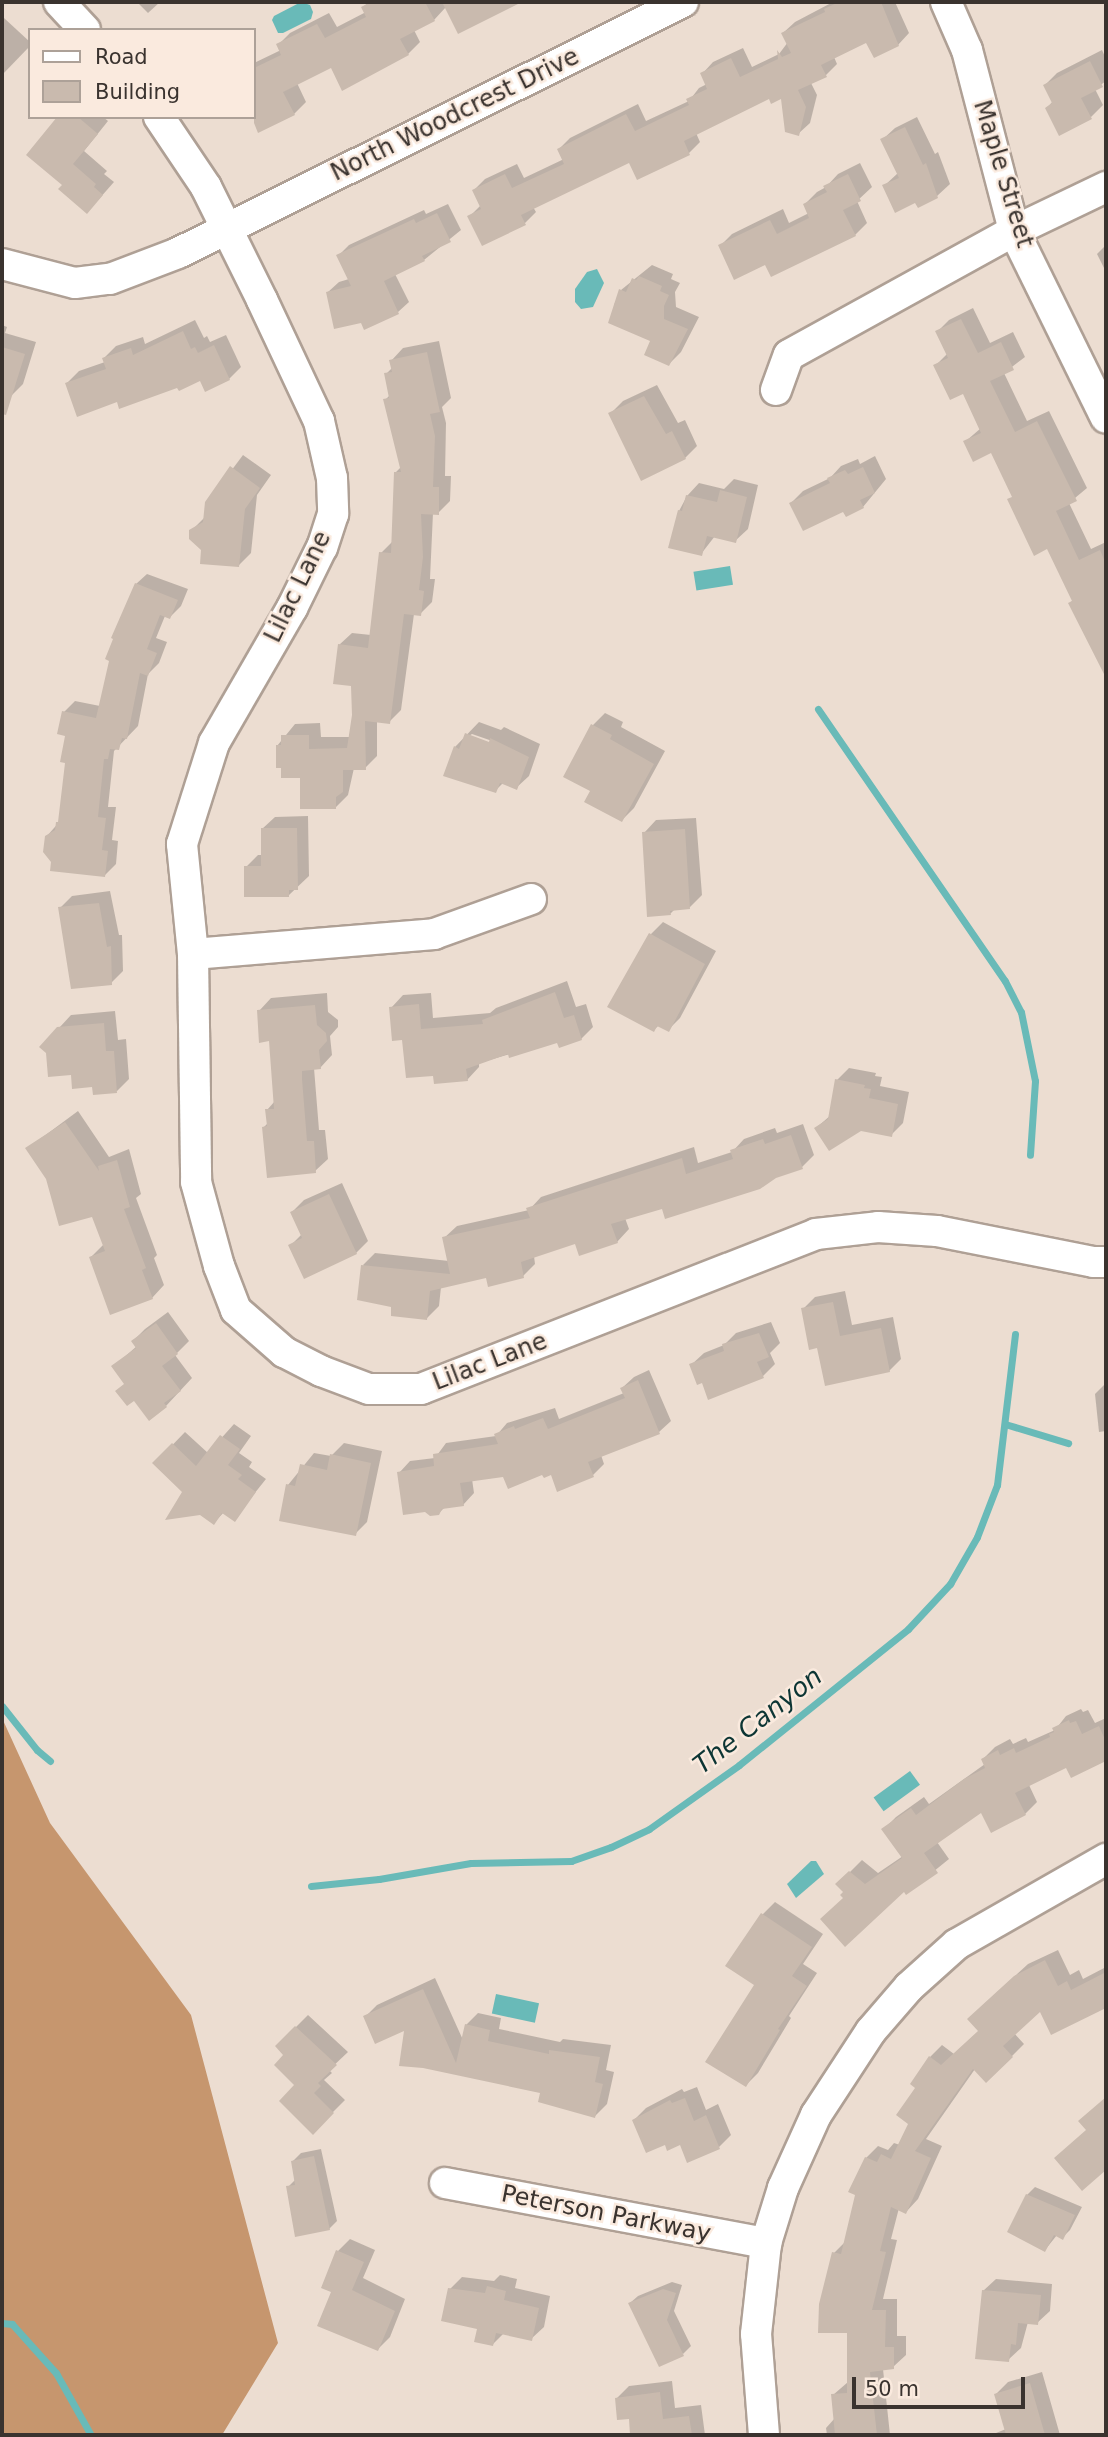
<!DOCTYPE html>
<style>
body{margin:0}
#map{position:relative;width:1108px;height:2437px;overflow:hidden;background:#ecddd1;font-family:"DejaVu Sans",sans-serif}
div>[style]{position:absolute}
.forest>*{inset:0;background:#c6966e}
.water>*{inset:0;background:#69bab8;transform-origin:0 0}
.shadow>*{inset:0;background:#0003}
.stream>*{height:7px;margin:-3.5px;padding:0 3.5px;transform-origin:3.5px;border-radius:3.5px;background:#69bab8}
.building>*{inset:0;background:#c9baae}
.roads{filter:drop-shadow(2px 0 #afa095) drop-shadow(-2px 0 #afa095) drop-shadow(0 2px #afa095) drop-shadow(0 -2px #afa095)}
.minor>*{height:30px;margin:-15px;padding:0 15px;transform-origin:15px;border-radius:15px;background:#fff}
span{translate:-50% -50%;white-space:nowrap;text-align:center;line-height:1.15;-webkit-text-stroke:5px #faeade;paint-order:stroke}
.street-label{font-size:24px;color:#3a332f}
.water-label{font-size:26px;color:#0c3534;font-style:italic}
.frame{position:absolute;inset:0;border:4px solid #3a332f;pointer-events:none}
.legend{position:absolute;left:28px;top:28px;width:228px;height:91px;box-sizing:border-box;background:#faeade;border:2px solid #ada198;margin:0;padding:9px 12px;list-style:none;font-size:21px;color:#3a332f}
.legend li{display:flex;align-items:center;gap:14px;height:35px}
.legend b{width:35px;border:2px solid #ada198}
.scale{position:absolute;left:852px;top:2377px;width:173px;height:32px;box-sizing:border-box;border:4px solid #3a332f;border-top:0;padding-left:9px;font-size:21px;line-height:24px;white-space:nowrap;color:#3a332f;-webkit-text-stroke:5px #faeade;paint-order:stroke}
</style>
<div id="map">
<div class="forest">
<i style="clip-path:polygon(2px 1718px,50px 1823px,191px 2015px,278px 2343px,222px 2435px,2px 2435px)"></i>
</div>
<div class="water">
<i style="clip-path:polygon(301px 2px,310px 5px,313px 12px,311px 19px,283px 33px,278px 33px,272px 20px,274px 16px)"></i>
<i style="clip-path:polygon(597px 269px,604px 283px,593px 307px,581px 309px,575px 302px,575px 289px,587px 272px)"></i>
<i style="left:730px;top:566px;width:19px;height:37px;rotate:81deg"></i>
<i style="left:910px;top:1771px;width:17px;height:45px;rotate:54deg"></i>
<i style="clip-path:polygon(811px 1861px,816px 1861px,824px 1874px,796px 1898px,787px 1884px)"></i>
<i style="left:496px;top:1994px;width:44px;height:20px;rotate:12deg"></i>
</div>
<div class="shadow">
<i style="clip-path:polygon(137px 2px,160px 2px,148px 13px)"></i>
<i style="clip-path:polygon(369px 2px,518px 2px,459px 32px,446px 7px,434px 20px,414px 30px,420px 42px,408px 54px,331px 66px,297px 83px,306px 102px,294px 114px,259px 130px,253px 117px,254px 63px,281px 50px,278px 45px,290px 33px,329px 13px,337px 27px,366px 12px,363px 7px)"></i>
<i style="clip-path:polygon(833px 2px,895px 2px,909px 33px,898px 45px,867px 40px,834px 57px,837px 64px,826px 75px,811px 83px,817px 95px,810px 123px,798px 134px,783px 96px,770px 97px,696px 133px,700px 142px,689px 153px,638px 178px,630px 161px,533px 207px,536px 212px,525px 223px,470px 216px,481px 205px,474px 190px,485px 179px,517px 164px,524px 178px,564px 159px,559px 149px,570px 138px,638px 104px,646px 121px,689px 101px,699px 88px,707px 84px,702px 74px,713px 62px,743px 48px,752px 67px,779px 54px,788px 42px,783px 33px,795px 22px)"></i>
<i style="clip-path:polygon(4px 18px,30px 42px,30px 46px,2px 75px,2px 21px)"></i>
<i style="clip-path:polygon(1102px 50px,1106px 59px,1106px 81px,1095px 89px,1103px 105px,1091px 117px,1047px 108px,1053px 101px,1045px 85px,1057px 73px)"></i>
<i style="clip-path:polygon(60px 117px,103px 117px,108px 121px,84px 151px,107px 171px,104px 174px,114px 182px,99px 199px,64px 185px)"></i>
<i style="clip-path:polygon(917px 117px,935px 154px,938px 152px,950px 184px,937px 196px,884px 186px,898px 173px,882px 140px,895px 128px)"></i>
<i style="clip-path:polygon(860px 163px,872px 187px,857px 201px,867px 223px,855px 235px,766px 263px,720px 246px,732px 234px,783px 209px,789px 223px,809px 213px,805px 204px,817px 192px,826px 187px,838px 174px)"></i>
<i style="clip-path:polygon(448px 204px,461px 230px,424px 260px,395px 274px,409px 302px,398px 312px,365px 328px,362px 321px,328px 292px,339px 282px,349px 279px,338px 256px,349px 245px,424px 210px,426px 214px)"></i>
<i style="clip-path:polygon(1106px 245px,1106px 272px,1097px 254px)"></i>
<i style="clip-path:polygon(652px 265px,673px 274px,671px 279px,680px 283px,675px 292px,676px 307px,699px 317px,681px 352px,669px 364px,652px 340px,614px 305px,621px 290px)"></i>
<i style="clip-path:polygon(973px 308px,990px 343px,1013px 332px,1025px 357px,1004px 373px,1027px 421px,1049px 411px,1087px 488px,1069px 503px,1091px 549px,1106px 542px,1106px 674px,1070px 603px,1073px 600px,1048px 547px,1013px 496px,992px 451px,966px 441px,981px 428px,964px 392px,935px 366px,948px 353px,937px 332px,949px 320px)"></i>
<i style="clip-path:polygon(195px 320px,204px 338px,207px 336px,210px 342px,226px 335px,241px 367px,229px 379px,201px 379px,118px 400px,67px 383px,79px 371px,105px 362px,104px 358px,116px 346px,143px 337px,145px 344px)"></i>
<i style="clip-path:polygon(2px 325px,7px 327px,5px 333px,36px 342px,23px 384px,11px 396px,2px 394px)"></i>
<i style="clip-path:polygon(439px 341px,451px 398px,442px 407px,446px 423px,445px 476px,451px 476px,450px 501px,438px 513px,433px 513px,430px 579px,435px 579px,432px 602px,420px 614px,414px 614px,401px 710px,389px 722px,377px 721px,377px 756px,365px 768px,354px 768px,348px 795px,336px 807px,302px 776px,277px 746px,295px 724px,320px 723px,321px 737px,350px 737px,354px 715px,352px 684px,339px 645px,352px 633px,371px 635px,381px 553px,394px 540px,395px 473px,402px 466px,385px 400px,390px 395px,386px 374px,393px 367px,391px 361px,403px 348px)"></i>
<i style="clip-path:polygon(657px 385px,678px 423px,685px 420px,697px 446px,685px 458px,611px 413px,623px 401px)"></i>
<i style="clip-path:polygon(243px 455px,271px 475px,257px 495px,251px 553px,239px 565px,191px 531px,204px 518px,207px 503px)"></i>
<i style="clip-path:polygon(875px 456px,886px 479px,863px 507px,844px 509px,791px 503px,803px 491px,830px 478px,841px 466px,858px 459px,860px 464px)"></i>
<i style="clip-path:polygon(734px 479px,758px 485px,748px 529px,735px 541px,715px 536px,701px 554px,679px 511px,687px 496px,699px 483px,724px 489px)"></i>
<i style="clip-path:polygon(147px 574px,188px 589px,181px 606px,170px 617px,165px 616px,156px 638px,167px 642px,159px 663px,148px 674px,138px 726px,114px 751px,108px 807px,116px 807px,112px 840px,118px 841px,116px 864px,105px 875px,47px 836px,61px 820px,67px 762px,64px 712px,75px 701px,100px 706px,136px 584px)"></i>
<i style="clip-path:polygon(605px 713px,623px 722px,621px 727px,665px 751px,634px 808px,622px 820px,592px 791px,593px 725px)"></i>
<i style="clip-path:polygon(evenodd,479px 722px,501px 730px,504px 727px,540px 744px,529px 776px,516px 788px,503px 783px,495px 791px,455px 747px,479px 722px,472px 734px,498px 743px,497px 747px,469px 736px,472px 734px)"></i>
<i style="clip-path:polygon(308px 816px,309px 876px,289px 895px,246px 867px,258px 855px,263px 855px,262px 829px,275px 817px)"></i>
<i style="clip-path:polygon(696px 818px,702px 895px,690px 907px,675px 909px,670px 914px,644px 833px,656px 820px)"></i>
<i style="clip-path:polygon(110px 891px,119px 935px,122px 935px,123px 971px,111px 983px,60px 908px,72px 896px)"></i>
<i style="clip-path:polygon(663px 922px,716px 951px,680px 1018px,668px 1030px,659px 1025px,654px 1030px,651px 934px)"></i>
<i style="clip-path:polygon(567px 981px,576px 1007px,586px 1004px,593px 1027px,581px 1039px,558px 1040px,479px 1063px,479px 1067px,467px 1080px,435px 1074px,404px 1038px,391px 1008px,403px 995px,431px 993px,433px 1018px,490px 1013px,496px 1008px)"></i>
<i style="clip-path:polygon(327px 993px,328px 1012px,338px 1020px,338px 1027px,330px 1036px,332px 1055px,320px 1068px,314px 1068px,319px 1130px,325px 1130px,328px 1159px,315px 1171px,264px 1127px,268px 1123px,267px 1110px,275px 1101px,270px 1039px,259px 1011px,271px 998px)"></i>
<i style="clip-path:polygon(115px 1011px,118px 1040px,126px 1039px,129px 1079px,117px 1091px,94px 1085px,73px 1073px,59px 1028px,71px 1015px)"></i>
<i style="clip-path:polygon(849px 1068px,876px 1073px,875px 1076px,882px 1077px,880px 1086px,909px 1092px,903px 1123px,891px 1135px,860px 1129px,816px 1128px,831px 1115px,837px 1080px)"></i>
<i style="clip-path:polygon(78px 1111px,109px 1157px,129px 1149px,141px 1194px,136px 1198px,157px 1255px,154px 1258px,164px 1285px,152px 1298px,91px 1257px,104px 1244px,93px 1215px,48px 1178px,28px 1148px)"></i>
<i style="clip-path:polygon(803px 1124px,814px 1155px,802px 1167px,625px 1218px,629px 1229px,617px 1242px,576px 1242px,534px 1256px,535px 1264px,523px 1276px,487px 1276px,441px 1287px,439px 1306px,427px 1318px,393px 1306px,363px 1265px,375px 1253px,449px 1261px,444px 1238px,457px 1226px,529px 1210px,541px 1197px,694px 1147px,698px 1163px,732px 1152px,744px 1139px,775px 1128px,777px 1133px)"></i>
<i style="clip-path:polygon(342px 1183px,368px 1241px,356px 1253px,291px 1245px,302px 1234px,292px 1212px,304px 1200px)"></i>
<i style="clip-path:polygon(845px 1291px,852px 1325px,893px 1317px,901px 1359px,889px 1371px,818px 1346px,803px 1309px,815px 1297px)"></i>
<i style="clip-path:polygon(168px 1312px,189px 1341px,175px 1355px,192px 1378px,166px 1406px,125px 1383px,113px 1367px,137px 1346px,133px 1341px,145px 1329px)"></i>
<i style="clip-path:polygon(771px 1322px,780px 1343px,770px 1353px,775px 1364px,763px 1376px,703px 1381px,691px 1365px,704px 1353px,724px 1345px,736px 1333px)"></i>
<i style="clip-path:polygon(649px 1370px,671px 1421px,659px 1432px,601px 1455px,604px 1464px,593px 1475px,543px 1472px,472px 1479px,474px 1493px,463px 1505px,445px 1507px,439px 1513px,399px 1473px,410px 1461px,435px 1458px,446px 1443px,496px 1436px,507px 1423px,555px 1408px,559px 1419px,624px 1393px,622px 1388px,634px 1377px)"></i>
<i style="clip-path:polygon(1106px 1383px,1106px 1431px,1099px 1432px,1095px 1394px)"></i>
<i style="clip-path:polygon(234px 1424px,251px 1436px,239px 1453px,252px 1462px,249px 1467px,266px 1479px,234px 1519px,224px 1512px,214px 1523px,155px 1463px,185px 1432px,208px 1453px)"></i>
<i style="clip-path:polygon(344px 1443px,382px 1451px,367px 1522px,355px 1534px,288px 1485px,314px 1453px,331px 1456px)"></i>
<i style="clip-path:polygon(1081px 1709px,1083px 1712px,1088px 1710px,1095px 1723px,1106px 1718px,1106px 1759px,1072px 1776px,1067px 1766px,1029px 1785px,1037px 1802px,1025px 1814px,982px 1811px,937px 1842px,949px 1859px,907px 1893px,904px 1889px,845px 1897px,845px 1892px,838px 1884px,862px 1860px,878px 1873px,903px 1856px,884px 1829px,896px 1817px,924px 1797px,929px 1804px,985px 1764px,983px 1759px,995px 1747px,1010px 1739px,1013px 1744px,1026px 1738px,1028px 1742px,1055px 1730px,1066px 1716px)"></i>
<i style="clip-path:polygon(775px 1902px,823px 1934px,803px 1964px,817px 1973px,789px 2016px,791px 2018px,758px 2073px,746px 2085px,757px 1985px,727px 1965px,763px 1914px)"></i>
<i style="clip-path:polygon(1058px 1950px,1070px 1975px,1079px 1970px,1083px 1979px,1106px 1967px,1106px 2006px,1052px 2033px,1040px 2009px,1014px 2033px,1024px 2044px,1012px 2056px,975px 2069px,926px 2139px,942px 2146px,918px 2199px,906px 2212px,899px 2208px,891px 2239px,897px 2240px,883px 2299px,897px 2299px,897px 2336px,906px 2336px,906px 2355px,893px 2367px,883px 2369px,890px 2435px,827px 2435px,826px 2428px,835px 2418px,833px 2395px,848px 2382px,849px 2331px,834px 2253px,846px 2241px,866px 2158px,878px 2146px,888px 2150px,894px 2143px,900px 2145px,910px 2123px,917px 2087px,930px 2057px,942px 2045px,954px 2054px,980px 2030px,981px 2007px,1028px 1964px)"></i>
<i style="clip-path:polygon(435px 1978px,463px 2040px,466px 2025px,478px 2013px,501px 2018px,499px 2029px,560px 2042px,563px 2039px,611px 2045px,606px 2070px,614px 2072px,607px 2104px,595px 2116px,542px 2092px,424px 2066px,406px 2028px,365px 2017px,377px 2005px)"></i>
<i style="clip-path:polygon(308px 2015px,348px 2052px,329px 2070px,332px 2073px,324px 2080px,345px 2100px,313px 2132px,286px 2055px,277px 2046px)"></i>
<i style="clip-path:polygon(697px 2087px,706px 2110px,718px 2104px,731px 2135px,719px 2147px,666px 2143px,634px 2120px,646px 2108px,682px 2089px,684px 2092px)"></i>
<i style="clip-path:polygon(321px 2149px,337px 2221px,329px 2229px,288px 2187px,296px 2179px,293px 2161px,301px 2153px)"></i>
<i style="clip-path:polygon(1035px 2187px,1082px 2207px,1070px 2230px,1062px 2238px,1057px 2235px,1045px 2250px,1027px 2195px)"></i>
<i style="clip-path:polygon(350px 2239px,375px 2250px,363px 2278px,405px 2299px,390px 2337px,378px 2349px,333px 2291px,338px 2251px)"></i>
<i style="clip-path:polygon(500px 2275px,517px 2279px,515px 2288px,550px 2296px,544px 2327px,531px 2339px,504px 2333px,493px 2344px,450px 2289px,462px 2277px,494px 2281px)"></i>
<i style="clip-path:polygon(996px 2279px,1052px 2284px,1050px 2311px,1037px 2323px,1028px 2322px,1021px 2348px,1008px 2360px,983px 2291px)"></i>
<i style="clip-path:polygon(672px 2282px,682px 2285px,674px 2311px,691px 2346px,683px 2354px,630px 2303px,638px 2296px)"></i>
<i style="clip-path:polygon(1042px 2372px,1060px 2435px,991px 2435px,1006px 2429px,996px 2394px,1008px 2382px)"></i>
<i style="clip-path:polygon(672px 2381px,675px 2408px,701px 2405px,705px 2435px,633px 2435px,630px 2417px,617px 2398px,629px 2386px)"></i>
</div>
<div class="stream">
<i style="left:818px;top:709px;width:330px;rotate:55.5deg"></i>
<i style="left:1005px;top:981px;width:35px;rotate:63deg"></i>
<i style="left:1021px;top:1012px;width:70px;rotate:78.5deg"></i>
<i style="left:1035px;top:1081px;width:74px;rotate:93.9deg"></i>
<i style="left:1005px;top:1424px;width:66px;rotate:16.8deg"></i>
<i style="left:2px;top:1706px;width:56px;rotate:51.5deg"></i>
<i style="left:37px;top:1750px;width:17px;rotate:40deg"></i>
<i style="left:311px;top:1886px;width:68px;rotate:-5.9deg"></i>
<i style="left:379px;top:1879px;width:93px;rotate:-9.9deg"></i>
<i style="left:471px;top:1863px;width:100px;rotate:-1.1deg"></i>
<i style="left:571px;top:1861px;width:42px;rotate:-19.3deg"></i>
<i style="left:611px;top:1847px;width:42px;rotate:-25.3deg"></i>
<i style="left:649px;top:1829px;width:110px;rotate:-35.4deg"></i>
<i style="left:739px;top:1765px;width:217px;rotate:-38.8deg"></i>
<i style="left:908px;top:1629px;width:62px;rotate:-47deg"></i>
<i style="left:950px;top:1584px;width:54px;rotate:-60.1deg"></i>
<i style="left:977px;top:1537px;width:56px;rotate:-69deg"></i>
<i style="left:997px;top:1485px;width:152px;rotate:-83.2deg"></i>
<i style="left:2px;top:2323px;width:10px;rotate:6deg"></i>
<i style="left:12px;top:2324px;width:66px;rotate:48.1deg"></i>
<i style="left:56px;top:2373px;width:71px;rotate:60.6deg"></i>
</div>
<div class="building">
<i style="clip-path:polygon(371px 2px,425px 2px,435px 21px,400px 39px,409px 55px,342px 91px,331px 68px,283px 92px,295px 115px,258px 133px,254px 123px,254px 68px,281px 55px,276px 44px,317px 24px,325px 38px,366px 17px,361px 7px)"></i>
<i style="clip-path:polygon(442px 2px,522px 2px,458px 34px)"></i>
<i style="clip-path:polygon(839px 2px,881px 2px,899px 46px,874px 58px,866px 43px,821px 65px,827px 77px,798px 90px,806px 107px,799px 136px,785px 132px,781px 99px,771px 104px,769px 99px,684px 141px,690px 155px,637px 180px,629px 163px,521px 215px,526px 225px,482px 246px,467px 216px,481px 209px,472px 190px,505px 174px,512px 188px,564px 164px,557px 149px,626px 114px,635px 131px,689px 105px,686px 99px,707px 89px,700px 73px,731px 58px,740px 77px,778px 59px,777px 50px,782px 57px,791px 53px,781px 33px,825px 12px,824px 9px)"></i>
<i style="clip-path:polygon(1090px 61px,1103px 87px,1081px 98px,1092px 119px,1059px 136px,1045px 108px,1052px 103px,1043px 85px)"></i>
<i style="clip-path:polygon(57px 117px,78px 117px,98px 134px,73px 164px,96px 184px,94px 187px,103px 195px,87px 214px,58px 189px,62px 185px,26px 155px)"></i>
<i style="clip-path:polygon(905px 127px,923px 165px,926px 163px,938px 198px,918px 208px,915px 203px,895px 213px,882px 185px,899px 178px,880px 139px)"></i>
<i style="clip-path:polygon(848px 174px,861px 201px,843px 210px,856px 236px,771px 277px,765px 265px,734px 280px,718px 245px,770px 220px,777px 234px,809px 218px,803px 204px,827px 192px,823px 186px)"></i>
<i style="clip-path:polygon(437px 213px,451px 242px,422px 256px,425px 261px,384px 281px,399px 314px,364px 330px,361px 323px,334px 329px,326px 292px,351px 286px,336px 255px,414px 219px,416px 223px)"></i>
<i style="clip-path:polygon(639px 276px,662px 286px,660px 291px,669px 295px,664px 306px,664px 319px,688px 329px,669px 366px,644px 355px,650px 341px,608px 323px,619px 289px,626px 292px,632px 278px,636px 280px)"></i>
<i style="clip-path:polygon(961px 319px,978px 353px,1001px 342px,1014px 370px,990px 381px,1015px 432px,1037px 421px,1077px 501px,1056px 511px,1079px 560px,1100px 550px,1106px 564px,1106px 678px,1068px 603px,1072px 601px,1047px 549px,1034px 556px,1007px 499px,1012px 497px,991px 453px,973px 462px,963px 441px,981px 433px,963px 394px,950px 400px,933px 365px,948px 358px,935px 331px)"></i>
<i style="clip-path:polygon(183px 331px,191px 349px,195px 347px,198px 353px,214px 345px,230px 380px,205px 392px,200px 381px,179px 391px,177px 388px,119px 409px,117px 402px,77px 417px,65px 383px,106px 369px,102px 358px,131px 348px,133px 355px)"></i>
<i style="clip-path:polygon(2px 347px,25px 354px,6px 415px,2px 414px)"></i>
<i style="clip-path:polygon(427px 352px,440px 412px,430px 414px,435px 436px,433px 487px,439px 487px,439px 515px,421px 514px,423px 557px,419px 590px,424px 591px,421px 616px,404px 614px,390px 724px,365px 721px,366px 770px,343px 770px,343px 792px,336px 797px,336px 809px,300px 809px,300px 778px,281px 778px,281px 768px,276px 768px,276px 745px,281px 745px,281px 735px,309px 735px,309px 749px,347px 748px,352px 715px,351px 686px,333px 684px,338px 644px,368px 648px,379px 552px,391px 553px,394px 472px,401px 472px,383px 399px,389px 398px,384px 373px,392px 372px,389px 360px)"></i>
<i style="clip-path:polygon(644px 396px,666px 434px,672px 431px,686px 459px,641px 481px,608px 413px)"></i>
<i style="clip-path:polygon(230px 466px,260px 488px,245px 509px,239px 567px,200px 564px,201px 550px,189px 539px,189px 530px,203px 522px,205px 502px)"></i>
<i style="clip-path:polygon(863px 467px,875px 493px,860px 500px,864px 508px,846px 517px,843px 512px,803px 531px,789px 503px,830px 483px,827px 478px,845px 470px,848px 474px)"></i>
<i style="clip-path:polygon(720px 490px,747px 497px,736px 543px,707px 536px,702px 556px,668px 548px,678px 510px,682px 511px,686px 495px,717px 502px)"></i>
<i style="clip-path:polygon(135px 583px,178px 600px,170px 619px,160px 615px,147px 649px,157px 653px,148px 676px,140px 673px,127px 739px,122px 738px,119px 750px,110px 749px,108px 759px,104px 759px,98px 817px,106px 818px,102px 850px,108px 851px,105px 877px,50px 871px,51px 862px,43px 852px,45px 836px,55px 830px,56px 822px,58px 822px,65px 763px,60px 762px,65px 736px,57px 734px,62px 711px,96px 718px,109px 661px,105px 659px,113px 639px,111px 638px)"></i>
<i style="clip-path:polygon(591px 724px,612px 735px,610px 739px,654px 764px,622px 822px,584px 802px,590px 791px,563px 777px)"></i>
<i style="clip-path:polygon(465px 733px,489px 742px,490px 738px,529px 757px,517px 790px,500px 783px,496px 793px,443px 776px,454px 746px,459px 749px)"></i>
<i style="clip-path:polygon(261px 828px,297px 828px,298px 890px,289px 890px,289px 897px,244px 897px,244px 866px,261px 866px)"></i>
<i style="clip-path:polygon(685px 829px,690px 909px,670px 911px,671px 915px,647px 917px,642px 832px)"></i>
<i style="clip-path:polygon(99px 903px,107px 947px,111px 946px,112px 985px,71px 989px,58px 907px)"></i>
<i style="clip-path:polygon(649px 933px,705px 964px,669px 1032px,657px 1026px,654px 1032px,607px 1007px)"></i>
<i style="clip-path:polygon(555px 992px,564px 1018px,574px 1015px,582px 1040px,559px 1048px,557px 1043px,509px 1058px,508px 1054px,466px 1069px,468px 1081px,434px 1084px,433px 1076px,406px 1078px,402px 1040px,392px 1041px,389px 1007px,419px 1004px,421px 1029px,483px 1024px,482px 1020px)"></i>
<i style="clip-path:polygon(315px 1005px,317px 1025px,326px 1033px,327px 1041px,319px 1050px,321px 1069px,302px 1071px,302px 1079px,307px 1141px,314px 1141px,316px 1173px,267px 1178px,262px 1127px,267px 1126px,265px 1109px,274px 1109px,269px 1041px,259px 1043px,257px 1010px)"></i>
<i style="clip-path:polygon(104px 1023px,106px 1051px,114px 1051px,117px 1093px,93px 1095px,92px 1087px,72px 1089px,71px 1075px,48px 1077px,46px 1053px,39px 1047px,57px 1027px)"></i>
<i style="clip-path:polygon(835px 1079px,865px 1085px,864px 1088px,871px 1089px,869px 1098px,898px 1104px,892px 1137px,861px 1131px,829px 1151px,814px 1128px,828px 1119px)"></i>
<i style="clip-path:polygon(65px 1122px,99px 1171px,98px 1166px,117px 1160px,130px 1207px,124px 1209px,146px 1268px,142px 1270px,153px 1299px,110px 1315px,89px 1257px,105px 1251px,92px 1217px,59px 1226px,46px 1179px,25px 1148px)"></i>
<i style="clip-path:polygon(791px 1135px,803px 1169px,776px 1178px,760px 1189px,665px 1219px,662px 1209px,611px 1224px,618px 1243px,579px 1256px,575px 1244px,521px 1262px,524px 1278px,488px 1287px,486px 1278px,430px 1291px,427px 1320px,391px 1316px,391px 1307px,357px 1300px,361px 1265px,450px 1274px,442px 1237px,530px 1218px,526px 1208px,682px 1158px,686px 1174px,733px 1159px,730px 1150px,763px 1139px,765px 1144px)"></i>
<i style="clip-path:polygon(329px 1194px,357px 1254px,304px 1279px,288px 1245px,302px 1238px,290px 1212px)"></i>
<i style="clip-path:polygon(833px 1302px,840px 1336px,881px 1328px,890px 1372px,825px 1386px,817px 1348px,809px 1350px,801px 1308px)"></i>
<i style="clip-path:polygon(156px 1323px,178px 1354px,162px 1366px,181px 1391px,164px 1403px,167px 1407px,149px 1421px,134px 1401px,127px 1406px,115px 1391px,124px 1384px,111px 1366px,136px 1348px,131px 1341px)"></i>
<i style="clip-path:polygon(759px 1333px,769px 1357px,757px 1362px,764px 1378px,708px 1400px,702px 1383px,697px 1385px,689px 1364px,724px 1351px,722px 1344px)"></i>
<i style="clip-path:polygon(638px 1380px,660px 1434px,588px 1462px,594px 1477px,557px 1492px,551px 1475px,544px 1478px,542px 1475px,508px 1489px,503px 1477px,460px 1483px,464px 1506px,442px 1509px,439px 1515px,430px 1516px,425px 1512px,403px 1515px,397px 1472px,434px 1466px,433px 1454px,498px 1444px,494px 1434px,514px 1426px,515px 1429px,543px 1418px,548px 1429px,625px 1398px,620px 1388px)"></i>
<i style="clip-path:polygon(220px 1435px,240px 1449px,228px 1465px,242px 1475px,238px 1479px,256px 1492px,235px 1522px,222px 1513px,214px 1525px,200px 1515px,165px 1520px,182px 1492px,152px 1463px,172px 1443px,196px 1466px)"></i>
<i style="clip-path:polygon(330px 1454px,371px 1463px,356px 1536px,279px 1521px,286px 1484px,295px 1486px,300px 1464px,327px 1470px)"></i>
<i style="clip-path:polygon(1069px 1720px,1070px 1723px,1076px 1721px,1082px 1734px,1099px 1726px,1106px 1742px,1106px 1761px,1071px 1778px,1066px 1768px,1015px 1793px,1026px 1815px,991px 1833px,981px 1813px,924px 1853px,938px 1873px,906px 1895px,904px 1892px,845px 1947px,820px 1919px,843px 1898px,840px 1895px,843px 1892px,835px 1884px,849px 1871px,865px 1884px,902px 1858px,881px 1829px,911px 1808px,916px 1815px,964px 1779px,985px 1768px,981px 1759px,998px 1750px,1000px 1755px,1014px 1748px,1016px 1753px,1050px 1737px,1049px 1734px,1054px 1732px,1052px 1728px)"></i>
<i style="clip-path:polygon(761px 1913px,812px 1947px,792px 1976px,807px 1986px,778px 2029px,780px 2030px,746px 2087px,705px 2062px,754px 1985px,725px 1966px)"></i>
<i style="clip-path:polygon(1045px 1960px,1058px 1986px,1067px 1981px,1071px 1990px,1106px 1972px,1106px 2008px,1051px 2035px,1040px 2012px,1003px 2046px,1013px 2057px,986px 2083px,973px 2069px,915px 2151px,931px 2158px,906px 2214px,891px 2207px,880px 2251px,886px 2252px,872px 2310px,886px 2310px,885px 2347px,894px 2347px,894px 2369px,870px 2372px,877px 2435px,835px 2435px,831px 2394px,847px 2393px,847px 2333px,818px 2333px,819px 2304px,832px 2252px,841px 2254px,855px 2195px,848px 2192px,865px 2157px,877px 2162px,881px 2154px,891px 2159px,908px 2124px,896px 2115px,915px 2088px,910px 2084px,929px 2056px,941px 2065px,978px 2031px,967px 2019px,1014px 1976px)"></i>
<i style="clip-path:polygon(423px 1989px,456px 2063px,465px 2024px,490px 2030px,488px 2041px,549px 2054px,549px 2050px,600px 2057px,595px 2082px,603px 2084px,595px 2118px,538px 2102px,540px 2093px,423px 2068px,399px 2066px,404px 2031px,375px 2044px,363px 2016px)"></i>
<i style="clip-path:polygon(295px 2026px,337px 2065px,318px 2083px,321px 2086px,314px 2093px,334px 2113px,313px 2135px,279px 2101px,294px 2085px,274px 2065px,283px 2055px,275px 2046px)"></i>
<i style="clip-path:polygon(1106px 2097px,1106px 2170px,1082px 2191px,1054px 2158px,1086px 2130px,1078px 2121px)"></i>
<i style="clip-path:polygon(685px 2098px,694px 2121px,706px 2115px,720px 2149px,687px 2163px,680px 2145px,667px 2151px,665px 2145px,646px 2153px,632px 2120px,670px 2100px,672px 2103px)"></i>
<i style="clip-path:polygon(314px 2156px,330px 2230px,295px 2237px,286px 2186px,295px 2185px,291px 2161px)"></i>
<i style="clip-path:polygon(1026px 2194px,1075px 2215px,1063px 2240px,1054px 2235px,1045px 2252px,1007px 2232px)"></i>
<i style="clip-path:polygon(336px 2250px,364px 2262px,352px 2290px,395px 2311px,378px 2351px,317px 2326px,331px 2292px,321px 2288px)"></i>
<i style="clip-path:polygon(487px 2286px,506px 2291px,504px 2300px,539px 2308px,532px 2341px,496px 2333px,493px 2346px,474px 2342px,477px 2329px,441px 2321px,448px 2288px,485px 2293px)"></i>
<i style="clip-path:polygon(663px 2289px,676px 2293px,667px 2320px,684px 2356px,659px 2367px,628px 2303px)"></i>
<i style="clip-path:polygon(982px 2290px,1041px 2295px,1038px 2325px,1018px 2323px,1016px 2345px,1011px 2344px,1009px 2362px,975px 2359px)"></i>
<i style="clip-path:polygon(1030px 2383px,1045px 2435px,1006px 2435px,994px 2394px)"></i>
<i style="clip-path:polygon(660px 2392px,663px 2419px,689px 2416px,692px 2435px,630px 2435px,629px 2419px,617px 2420px,615px 2398px)"></i>
</div>
<div class="roads">
<div class="minor">
<i style="left:59px;top:2px;width:38px;rotate:47deg"></i>
<i style="left:946px;top:2px;width:52px;rotate:66.4deg"></i>
<i style="left:967px;top:50px;width:187px;rotate:75.4deg"></i>
<i style="left:1014px;top:231px;width:208px;rotate:63.8deg"></i>
<i style="left:159px;top:117px;width:84px;rotate:56.1deg"></i>
<i style="left:206px;top:187px;width:126px;rotate:63.6deg"></i>
<i style="left:262px;top:300px;width:134px;rotate:64.8deg"></i>
<i style="left:319px;top:421px;width:58px;rotate:77.2deg"></i>
<i style="left:332px;top:478px;width:36px;rotate:88deg"></i>
<i style="left:333px;top:514px;width:35px;rotate:108deg"></i>
<i style="left:322px;top:547px;width:68px;rotate:116.2deg"></i>
<i style="left:292px;top:608px;width:156px;rotate:120deg"></i>
<i style="left:214px;top:743px;width:106px;rotate:107.6deg"></i>
<i style="left:182px;top:844px;width:111px;rotate:84.3deg"></i>
<i style="left:193px;top:954px;width:228px;rotate:89.2deg"></i>
<i style="left:196px;top:1182px;width:87px;rotate:74.7deg"></i>
<i style="left:219px;top:1266px;width:47px;rotate:68.9deg"></i>
<i style="left:236px;top:1310px;width:64px;rotate:41.2deg"></i>
<i style="left:284px;top:1352px;width:42px;rotate:27.2deg"></i>
<i style="left:321px;top:1371px;width:51px;rotate:20.6deg"></i>
<i style="left:369px;top:1389px;width:52px"></i>
<i style="left:421px;top:1389px;width:424px;rotate:-21.4deg"></i>
<i style="left:816px;top:1234px;width:62px;rotate:-6.4deg"></i>
<i style="left:878px;top:1227px;width:59px;rotate:3.9deg"></i>
<i style="left:937px;top:1231px;width:159px;rotate:11.2deg"></i>
<i style="left:1093px;top:1262px;width:13px"></i>
<i style="left:2px;top:264px;width:75px;rotate:14.6deg"></i>
<i style="left:75px;top:283px;width:35px;rotate:-7deg"></i>
<i style="left:110px;top:279px;width:73px;rotate:-20.9deg"></i>
<i style="left:178px;top:253px;width:564px;rotate:-26.43deg"></i>
<i style="left:776px;top:390px;width:37px;rotate:-70deg"></i>
<i style="left:789px;top:355px;width:257px;rotate:-28.9deg"></i>
<i style="left:1014px;top:231px;width:102px;rotate:-25.6deg"></i>
<i style="left:193px;top:954px;width:242px;rotate:-4.7deg"></i>
<i style="left:434px;top:934px;width:103px;rotate:-19.8deg"></i>
<i style="left:445px;top:2183px;width:327px;rotate:10.6deg"></i>
<i style="left:764px;top:2435px;width:101px;rotate:-94.5deg"></i>
<i style="left:756px;top:2334px;width:92px;rotate:-83.7deg"></i>
<i style="left:766px;top:2243px;width:58px;rotate:-72.8deg"></i>
<i style="left:783px;top:2188px;width:80px;rotate:-65.7deg"></i>
<i style="left:816px;top:2115px;width:100px;rotate:-56.8deg"></i>
<i style="left:871px;top:2031px;width:58px;rotate:-49.2deg"></i>
<i style="left:909px;top:1987px;width:64px;rotate:-41.9deg"></i>
<i style="left:957px;top:1944px;width:172px;rotate:-29.7deg"></i>
</div>
</div>
<div class="street-label">
<span style="left:455px;top:115px;rotate:-26deg">North Woodcrest Drive</span>
<span style="left:1003px;top:174px;rotate:73deg">Maple Street</span>
<span style="left:298px;top:587px;rotate:-64deg">Lilac Lane</span>
<span style="left:490px;top:1362px;rotate:-21deg">Lilac Lane</span>
<span style="left:606px;top:2214px;rotate:11deg">Peterson Parkway</span>
</div>
<div class="water-label">
<span style="left:758px;top:1721px;rotate:-38deg">The Canyon</span>
</div>
<div class="frame"></div>
<ul class="legend">
<li><b style="height:9px;background:#fff"></b>Road</li>
<li><b style="height:19px;background:#c9baae"></b>Building</li>
</ul>
<div class="scale">50 m</div>
</div>
